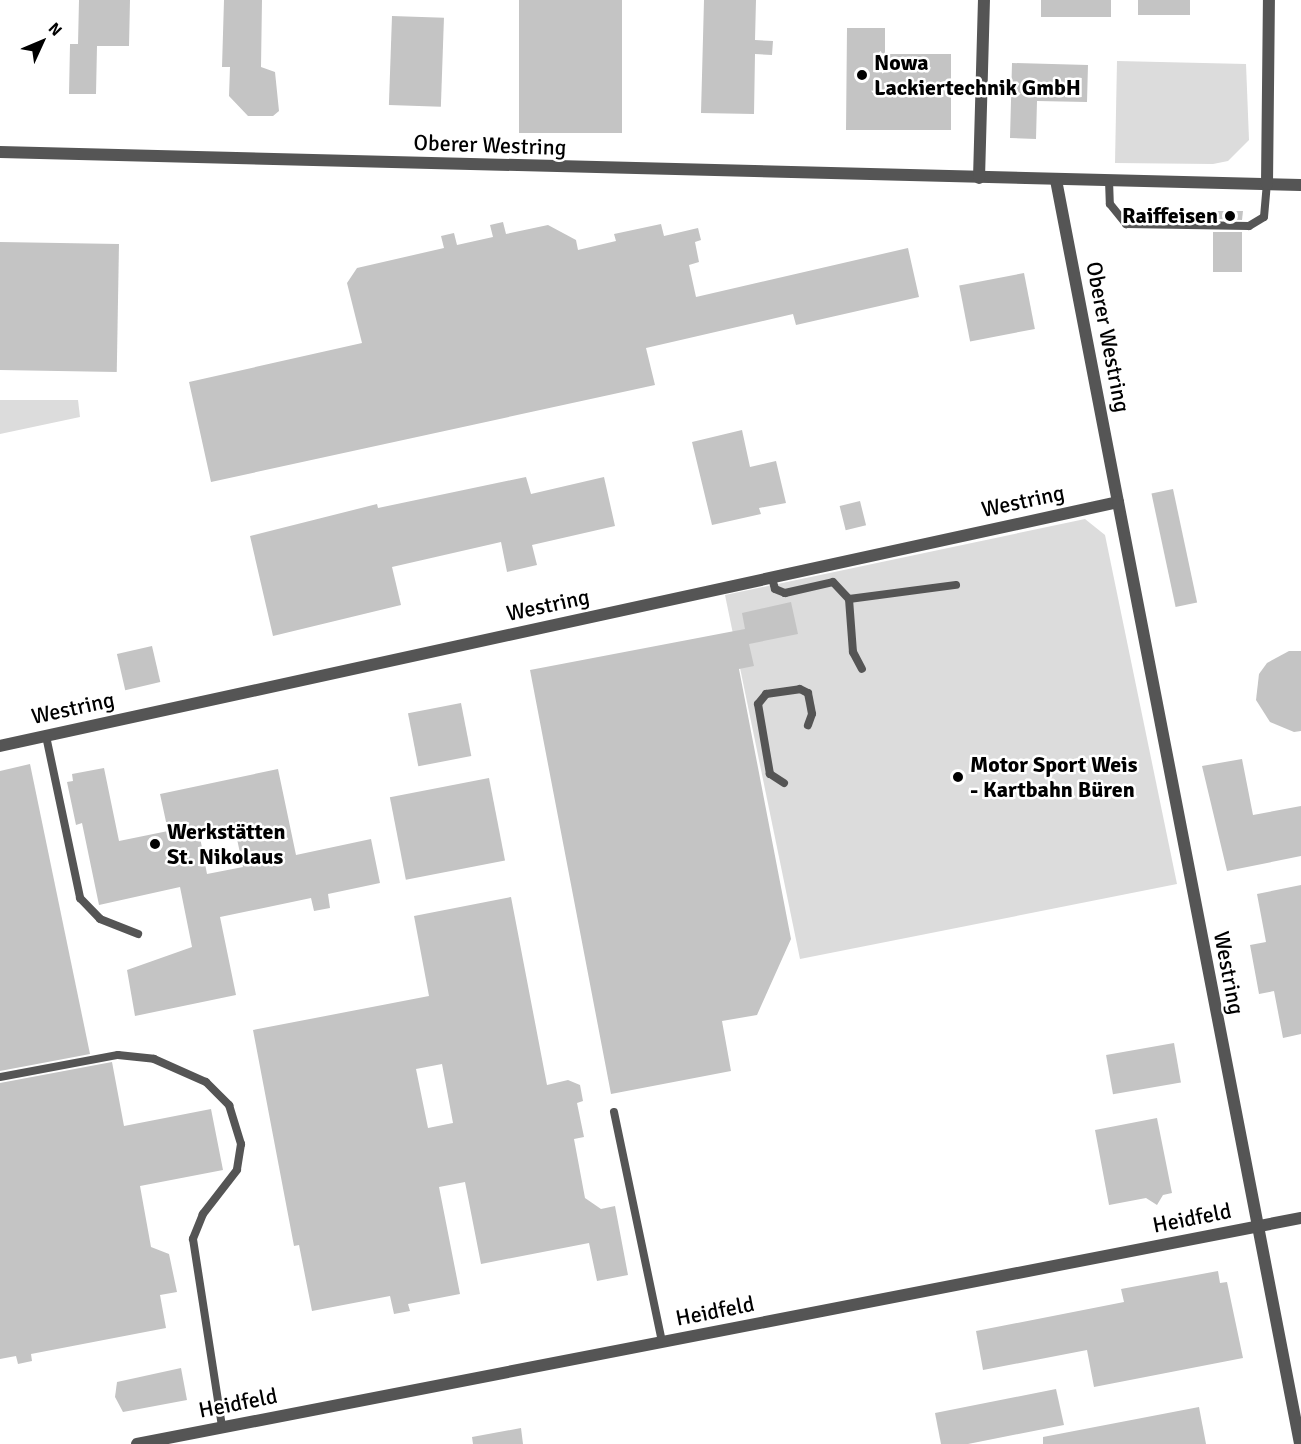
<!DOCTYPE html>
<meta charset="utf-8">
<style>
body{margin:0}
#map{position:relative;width:1301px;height:1444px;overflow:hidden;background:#fff;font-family:Signika,sans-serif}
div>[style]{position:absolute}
.green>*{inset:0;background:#dcdcdc}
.building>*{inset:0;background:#c4c4c4;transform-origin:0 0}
.lane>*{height:8px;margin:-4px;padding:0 4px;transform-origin:4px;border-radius:4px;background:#555}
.street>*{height:12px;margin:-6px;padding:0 6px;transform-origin:6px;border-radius:6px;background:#555}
.dots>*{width:16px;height:16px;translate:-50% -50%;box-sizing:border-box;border:3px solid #fff;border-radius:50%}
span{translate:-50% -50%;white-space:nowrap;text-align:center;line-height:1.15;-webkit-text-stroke:5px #fff;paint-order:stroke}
.poi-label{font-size:22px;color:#000;font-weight:700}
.left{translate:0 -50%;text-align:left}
.right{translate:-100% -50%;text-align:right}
.street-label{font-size:22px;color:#000}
.north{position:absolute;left:12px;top:12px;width:60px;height:60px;-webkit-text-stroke:4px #fff;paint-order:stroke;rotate:46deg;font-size:16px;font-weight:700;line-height:24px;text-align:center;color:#000}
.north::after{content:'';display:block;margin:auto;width:21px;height:27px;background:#000;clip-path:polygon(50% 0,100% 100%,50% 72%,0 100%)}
</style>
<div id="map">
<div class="green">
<i style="clip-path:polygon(1117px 61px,1246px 64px,1249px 140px,1228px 161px,1213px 164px,1115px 163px)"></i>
<i style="clip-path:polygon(0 400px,78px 400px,80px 417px,0 434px)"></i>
<i style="clip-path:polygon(1085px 519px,1105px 535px,1177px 884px,800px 959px,725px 595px)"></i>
</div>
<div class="building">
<i style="clip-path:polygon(79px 0,130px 0,129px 46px,97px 46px,96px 94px,69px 94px,70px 44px,78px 44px)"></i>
<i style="clip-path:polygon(224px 0,262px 0,261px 67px,275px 72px,279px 111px,273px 116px,248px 116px,229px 96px,230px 67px,222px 67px)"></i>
<i style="left:519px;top:0;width:103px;height:133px"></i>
<i style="clip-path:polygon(704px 0,756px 0,755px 40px,773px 41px,772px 55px,755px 54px,754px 114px,701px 113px)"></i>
<i style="left:1041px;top:0;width:70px;height:17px"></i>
<i style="left:1138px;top:0;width:52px;height:15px"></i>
<i style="left:392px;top:16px;width:52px;height:89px;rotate:2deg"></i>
<i style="clip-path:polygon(847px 28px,885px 28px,885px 54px,951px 54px,951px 130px,846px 130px)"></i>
<i style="clip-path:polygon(1012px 63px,1088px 65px,1087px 102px,1037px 101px,1036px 139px,1010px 138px)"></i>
<i style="clip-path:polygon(1215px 211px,1243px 211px,1242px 220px,1215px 219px)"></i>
<i style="clip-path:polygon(503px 222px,506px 234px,548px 225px,576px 240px,578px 250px,616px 241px,614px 234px,661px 224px,664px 236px,698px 228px,701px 240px,695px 242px,699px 262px,689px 265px,696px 297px,908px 248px,919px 297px,796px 325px,793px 314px,646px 348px,655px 385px,211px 482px,189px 382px,362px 343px,347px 283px,357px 268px,444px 248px,441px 236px,454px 233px,457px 245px,493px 237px,490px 225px)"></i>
<i style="left:1213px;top:232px;width:29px;height:40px"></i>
<i style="left:0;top:242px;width:119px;height:128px;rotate:1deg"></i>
<i style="left:1024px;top:273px;width:57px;height:66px;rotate:79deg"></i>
<i style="clip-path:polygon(742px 430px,750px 467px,776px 461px,786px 503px,759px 508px,761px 514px,712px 525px,692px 442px)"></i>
<i style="clip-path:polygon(526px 477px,531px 494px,604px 477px,615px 526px,532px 545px,537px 565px,507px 572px,501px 542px,392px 567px,401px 605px,273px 636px,250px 536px,377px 504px,378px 508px)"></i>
<i style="left:1173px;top:489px;width:116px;height:22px;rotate:78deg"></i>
<i style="left:860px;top:501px;width:25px;height:21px;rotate:76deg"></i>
<i style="clip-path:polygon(791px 602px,798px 634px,749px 644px,754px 666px,739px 669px,791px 939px,757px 1015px,722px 1021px,731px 1071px,611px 1094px,530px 670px,745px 629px,742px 613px)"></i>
<i style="left:152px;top:646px;width:37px;height:36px;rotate:77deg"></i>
<i style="clip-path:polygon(1289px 651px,1301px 651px,1301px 731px,1294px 732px,1270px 722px,1256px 700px,1259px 674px,1267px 663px)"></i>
<i style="left:461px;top:703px;width:54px;height:54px;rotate:79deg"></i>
<i style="clip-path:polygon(1242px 759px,1253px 815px,1301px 806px,1301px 856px,1227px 871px,1202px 766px)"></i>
<i style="clip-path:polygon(30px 764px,90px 1054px,0 1071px,0 771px)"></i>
<i style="clip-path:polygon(evenodd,104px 768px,119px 841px,168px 831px,160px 794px,278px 769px,296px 855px,371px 839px,380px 883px,328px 894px,330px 908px,314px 911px,311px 898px,220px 917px,236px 995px,135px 1016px,127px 970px,192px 947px,180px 887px,99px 905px,82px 823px,76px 825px,67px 782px,73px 781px,72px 774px,104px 768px,234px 825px,243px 867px,207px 874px,199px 832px,234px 825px)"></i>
<i style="left:489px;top:778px;width:84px;height:101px;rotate:79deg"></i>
<i style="clip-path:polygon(1301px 885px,1301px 1034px,1283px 1038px,1274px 991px,1259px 994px,1250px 945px,1266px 942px,1257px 894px)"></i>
<i style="clip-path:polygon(evenodd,511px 897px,547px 1085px,568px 1080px,580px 1085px,583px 1101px,577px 1103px,584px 1137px,574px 1139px,585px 1198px,601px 1209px,615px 1206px,628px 1275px,597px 1281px,589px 1243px,481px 1264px,465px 1182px,439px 1187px,460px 1294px,408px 1304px,410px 1311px,394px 1314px,390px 1296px,312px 1311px,299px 1245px,294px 1246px,253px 1030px,429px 996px,414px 916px,511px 897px,442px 1064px,453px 1123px,428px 1128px,416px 1069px,442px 1064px)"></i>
<i style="left:1174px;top:1043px;width:40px;height:69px;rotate:80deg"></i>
<i style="clip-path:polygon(112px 1062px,124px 1126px,211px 1109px,223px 1170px,140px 1186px,151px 1247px,169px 1254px,177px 1292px,160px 1295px,166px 1328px,31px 1354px,32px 1361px,18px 1364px,16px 1356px,0 1359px,0 1083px)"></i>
<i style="clip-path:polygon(1157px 1118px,1172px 1193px,1163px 1195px,1157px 1205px,1146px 1198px,1109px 1205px,1095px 1130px)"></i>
<i style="clip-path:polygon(1218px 1271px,1220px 1283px,1227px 1282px,1243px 1358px,1094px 1387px,1087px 1350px,983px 1370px,976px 1331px,1124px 1302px,1121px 1289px)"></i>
<i style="clip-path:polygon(181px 1368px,187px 1400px,123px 1412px,115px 1397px,117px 1382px)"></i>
<i style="clip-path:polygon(1056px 1389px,1064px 1425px,968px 1444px,941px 1444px,935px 1413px)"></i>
<i style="clip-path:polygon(1199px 1407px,1206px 1444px,1043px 1444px,1043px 1437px)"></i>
<i style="clip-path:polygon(521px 1428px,523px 1444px,473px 1444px,472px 1437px)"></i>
</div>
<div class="lane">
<i style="left:1109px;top:180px;width:24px;rotate:88deg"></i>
<i style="left:1110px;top:204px;width:26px;rotate:51deg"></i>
<i style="left:1126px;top:224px;width:123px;rotate:0.9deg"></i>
<i style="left:1249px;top:226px;width:17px;rotate:-31deg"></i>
<i style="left:1264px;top:217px;width:33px;rotate:-85deg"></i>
<i style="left:772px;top:578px;width:11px;rotate:75deg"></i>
<i style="left:775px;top:589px;width:11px;rotate:22deg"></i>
<i style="left:785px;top:593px;width:49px;rotate:-12.9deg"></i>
<i style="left:833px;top:582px;width:23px;rotate:47deg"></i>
<i style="left:849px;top:599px;width:53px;rotate:85.7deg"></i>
<i style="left:853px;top:652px;width:19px;rotate:62deg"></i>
<i style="left:849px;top:599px;width:108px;rotate:-7.5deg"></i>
<i style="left:46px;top:736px;width:166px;rotate:78.1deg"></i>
<i style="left:80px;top:898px;width:29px;rotate:46deg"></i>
<i style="left:100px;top:919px;width:41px;rotate:21.5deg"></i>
<i style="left:784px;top:783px;width:17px;rotate:-147deg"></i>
<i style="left:770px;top:774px;width:71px;rotate:-99.7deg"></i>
<i style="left:758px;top:704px;width:13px;rotate:-51deg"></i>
<i style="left:766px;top:694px;width:34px;rotate:-8deg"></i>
<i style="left:800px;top:689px;width:9px;rotate:27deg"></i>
<i style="left:808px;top:693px;width:21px;rotate:79deg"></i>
<i style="left:812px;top:714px;width:12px;rotate:110deg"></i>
<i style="left:0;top:1077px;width:120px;rotate:-10.6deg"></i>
<i style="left:118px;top:1055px;width:36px;rotate:6deg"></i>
<i style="left:154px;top:1059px;width:57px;rotate:23.9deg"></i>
<i style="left:206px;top:1082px;width:33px;rotate:45deg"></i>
<i style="left:229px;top:1105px;width:41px;rotate:72.9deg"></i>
<i style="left:241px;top:1144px;width:26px;rotate:99deg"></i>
<i style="left:237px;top:1170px;width:56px;rotate:127.7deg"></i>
<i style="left:203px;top:1214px;width:27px;rotate:112deg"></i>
<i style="left:193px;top:1239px;width:190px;rotate:81.2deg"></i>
<i style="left:614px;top:1112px;width:235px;rotate:78.2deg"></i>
</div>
<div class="street">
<i style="left:0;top:152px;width:1301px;rotate:1.45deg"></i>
<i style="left:979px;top:178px;width:178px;rotate:-88.4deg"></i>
<i style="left:1056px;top:180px;width:328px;rotate:79.1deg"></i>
<i style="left:1267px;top:184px;width:184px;rotate:-89.4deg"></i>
<i style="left:0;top:746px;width:1144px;rotate:-12.31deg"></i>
<i style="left:1118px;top:502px;width:959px;rotate:79.06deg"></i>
<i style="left:137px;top:1444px;width:1186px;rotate:-10.99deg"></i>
</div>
<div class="dots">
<i style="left:862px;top:75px;background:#000"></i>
<i style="left:1230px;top:216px;background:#000"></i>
<i style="left:958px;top:777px;background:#000"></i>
<i style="left:155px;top:844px;background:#000"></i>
</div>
<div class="poi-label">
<span class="left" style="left:874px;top:75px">Nowa<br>Lackiertechnik GmbH</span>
<span class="right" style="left:1218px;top:216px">Raiffeisen</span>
<span class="left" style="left:970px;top:777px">Motor Sport Weis<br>- Kartbahn Büren</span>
<span class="left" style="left:167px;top:844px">Werkstätten<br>St. Nikolaus</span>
</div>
<div class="street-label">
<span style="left:490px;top:145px;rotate:2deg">Oberer Westring</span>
<span style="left:1108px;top:337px;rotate:79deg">Oberer Westring</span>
<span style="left:1023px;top:501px;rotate:-12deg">Westring</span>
<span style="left:548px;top:605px;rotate:-12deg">Westring</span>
<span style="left:73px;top:708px;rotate:-12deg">Westring</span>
<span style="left:1229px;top:973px;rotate:79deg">Westring</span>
<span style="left:1192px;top:1218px;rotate:-11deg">Heidfeld</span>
<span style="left:715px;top:1311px;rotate:-11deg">Heidfeld</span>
<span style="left:238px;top:1403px;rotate:-11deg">Heidfeld</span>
</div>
<div class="north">N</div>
</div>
